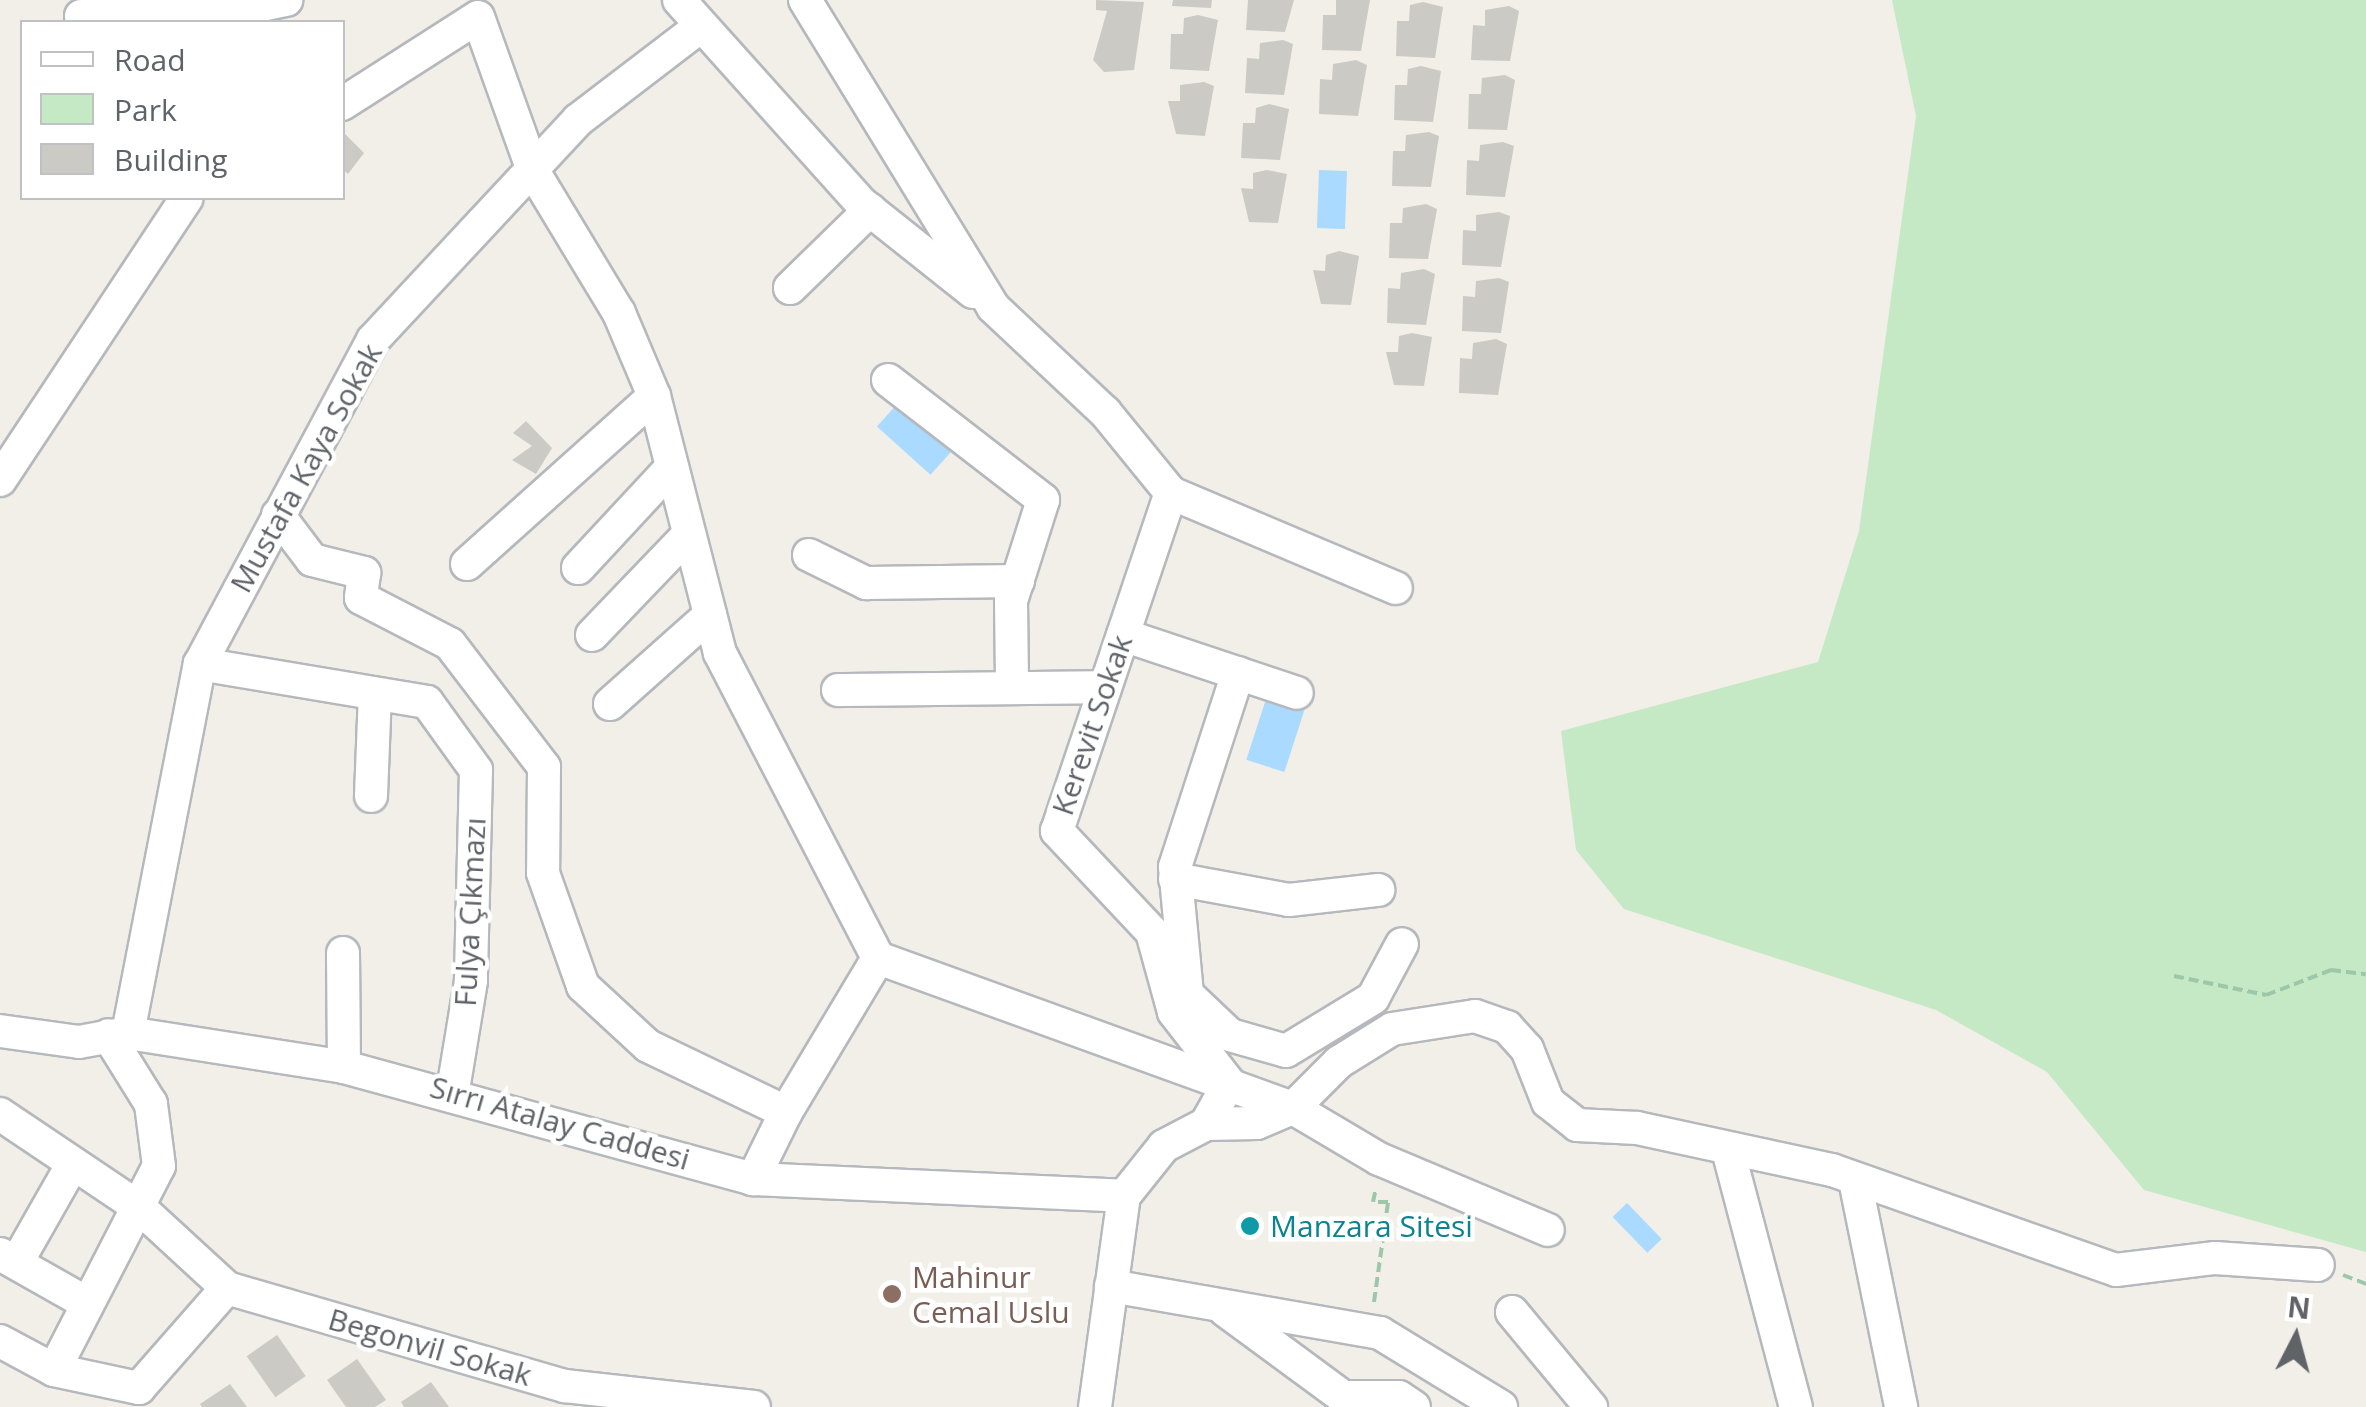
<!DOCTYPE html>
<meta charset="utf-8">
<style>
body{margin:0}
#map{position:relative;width:2366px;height:1407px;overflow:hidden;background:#f1efe8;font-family:"Open Sans",sans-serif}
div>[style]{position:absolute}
.green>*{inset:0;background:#c5e8c5}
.water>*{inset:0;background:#aadaff;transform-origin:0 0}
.building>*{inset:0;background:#cccac5;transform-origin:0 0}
.path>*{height:4px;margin-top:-2px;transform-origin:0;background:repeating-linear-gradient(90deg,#9cc7a9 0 10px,transparent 0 15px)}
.roads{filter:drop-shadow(2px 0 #b5b8bc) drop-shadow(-2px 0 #b5b8bc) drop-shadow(0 2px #b5b8bc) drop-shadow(0 -2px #b5b8bc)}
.minor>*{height:32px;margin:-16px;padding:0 16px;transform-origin:16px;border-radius:16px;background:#fff}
.dots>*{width:28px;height:28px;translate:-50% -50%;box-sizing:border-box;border:5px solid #fff;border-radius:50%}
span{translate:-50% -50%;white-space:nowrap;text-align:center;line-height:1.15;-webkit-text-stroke:9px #fff;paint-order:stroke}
.street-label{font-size:30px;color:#5f6368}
.culture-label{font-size:30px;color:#0d838f}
.left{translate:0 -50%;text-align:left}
.education-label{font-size:30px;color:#785e54}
.legend{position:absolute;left:20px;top:20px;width:325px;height:180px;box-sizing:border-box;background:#fff;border:2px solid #bfc1c3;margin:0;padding:12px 18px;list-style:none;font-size:30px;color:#5f6368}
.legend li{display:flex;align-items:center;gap:20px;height:50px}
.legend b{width:50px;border:2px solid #bfc1c3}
.north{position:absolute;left:2246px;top:1287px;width:100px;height:100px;-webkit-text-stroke:8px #fff;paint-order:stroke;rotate:6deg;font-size:28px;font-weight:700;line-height:40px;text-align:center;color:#5f6368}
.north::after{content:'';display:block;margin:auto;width:35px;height:45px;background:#5f6368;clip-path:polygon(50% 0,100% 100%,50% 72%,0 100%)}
</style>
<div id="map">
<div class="green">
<i style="clip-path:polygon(1892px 0,2366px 0,2366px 1252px,2144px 1190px,2047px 1072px,1936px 1010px,1624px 909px,1576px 850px,1561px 731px,1818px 662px,1859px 531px,1916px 116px)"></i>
</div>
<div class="water">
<i style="left:1319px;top:170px;width:28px;height:58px;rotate:2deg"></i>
<i style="left:899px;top:402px;width:72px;height:33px;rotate:42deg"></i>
<i style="left:1267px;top:696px;width:40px;height:67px;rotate:18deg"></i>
<i style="left:1627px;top:1203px;width:50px;height:20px;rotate:46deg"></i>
</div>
<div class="building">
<i style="clip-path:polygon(1096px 0,1144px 2px,1134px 70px,1104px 72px,1093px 60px,1107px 11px,1096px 10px)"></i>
<i style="clip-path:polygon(1173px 0,1212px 0,1211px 8px,1172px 6px)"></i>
<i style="clip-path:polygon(1248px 0,1294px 0,1285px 32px,1246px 30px)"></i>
<i style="clip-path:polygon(1336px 0,1370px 0,1361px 51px,1322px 50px,1323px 15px,1336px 15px)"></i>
<i style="clip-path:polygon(1423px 2px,1443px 7px,1435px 58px,1396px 56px,1397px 21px,1409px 21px,1410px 5px)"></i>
<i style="clip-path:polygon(1509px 6px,1519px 11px,1510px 61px,1471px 60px,1473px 25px,1485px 26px,1485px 10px)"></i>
<i style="clip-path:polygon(1198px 15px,1218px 20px,1209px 71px,1170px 69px,1171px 34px,1183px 34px,1184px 18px)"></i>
<i style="clip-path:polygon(1283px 40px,1293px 44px,1284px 95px,1245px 93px,1247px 58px,1259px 59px,1260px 43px)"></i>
<i style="clip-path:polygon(1356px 60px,1367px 65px,1358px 116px,1319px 114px,1320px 79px,1332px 80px,1333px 64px)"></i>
<i style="clip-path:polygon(1421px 66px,1441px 71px,1433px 122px,1394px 120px,1395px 85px,1407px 85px,1408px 69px)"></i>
<i style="clip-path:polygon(1505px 75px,1515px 80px,1507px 130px,1468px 129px,1469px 94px,1481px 94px,1482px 78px)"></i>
<i style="clip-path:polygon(1204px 82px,1214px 86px,1205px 136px,1176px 134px,1168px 101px,1180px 101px,1180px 85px)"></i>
<i style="clip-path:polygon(1269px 104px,1289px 109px,1280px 160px,1241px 158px,1243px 123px,1255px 123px,1256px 108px)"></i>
<i style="clip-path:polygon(342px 131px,364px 153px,348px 174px,342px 169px)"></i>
<i style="clip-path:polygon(1429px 132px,1439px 136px,1431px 187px,1392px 186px,1393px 151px,1405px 151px,1406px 135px)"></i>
<i style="clip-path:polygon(1503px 142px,1514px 146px,1505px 197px,1466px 195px,1467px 160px,1479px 161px,1480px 145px)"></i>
<i style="clip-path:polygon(1267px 170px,1287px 174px,1278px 223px,1249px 222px,1241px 188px,1253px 189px,1253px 173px)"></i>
<i style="clip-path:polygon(1426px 204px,1437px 209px,1428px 259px,1389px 258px,1390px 223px,1402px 223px,1403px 208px)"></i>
<i style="clip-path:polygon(1499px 212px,1510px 216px,1501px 267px,1462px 265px,1463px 230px,1476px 231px,1476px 215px)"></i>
<i style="clip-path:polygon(1339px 251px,1359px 256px,1351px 305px,1321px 304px,1313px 270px,1325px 271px,1326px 255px)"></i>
<i style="clip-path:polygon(1424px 269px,1435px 274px,1426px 325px,1387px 323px,1388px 288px,1400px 289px,1401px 273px)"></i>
<i style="clip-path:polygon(1499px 278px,1509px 282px,1501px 333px,1462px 331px,1463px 296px,1475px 297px,1476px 281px)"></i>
<i style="clip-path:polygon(1412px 333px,1432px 337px,1424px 386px,1394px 385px,1386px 352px,1398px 352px,1399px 336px)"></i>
<i style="clip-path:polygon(1496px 339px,1507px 344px,1498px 395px,1459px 393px,1460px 358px,1472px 359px,1473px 343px)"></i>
<i style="clip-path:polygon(526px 421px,552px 448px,536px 474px,512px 460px,532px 446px,513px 433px)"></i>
<i style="left:277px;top:1335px;width:50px;height:37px;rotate:55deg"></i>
<i style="clip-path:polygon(357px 1359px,386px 1400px,375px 1407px,346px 1407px,327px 1380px)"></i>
<i style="clip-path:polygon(431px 1382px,449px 1407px,404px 1407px,401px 1402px)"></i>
<i style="clip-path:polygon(230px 1384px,247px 1407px,202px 1407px,200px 1404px)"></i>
</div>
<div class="path">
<i style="left:2174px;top:976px;width:94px;rotate:11.7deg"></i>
<i style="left:2266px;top:995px;width:70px;rotate:-21deg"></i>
<i style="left:2331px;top:970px;width:35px;rotate:7deg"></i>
<i style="left:2343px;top:1275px;width:25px;rotate:21deg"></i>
<i style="left:1374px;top:1302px;width:101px;rotate:-82deg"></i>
<i style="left:1388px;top:1202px;width:15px;rotate:180deg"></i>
<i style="left:1373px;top:1202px;width:14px;rotate:-78deg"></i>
</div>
<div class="roads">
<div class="minor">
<i style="left:679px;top:0;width:273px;rotate:48.1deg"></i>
<i style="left:861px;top:203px;width:143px;rotate:38.5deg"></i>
<i style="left:805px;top:0;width:360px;rotate:58.5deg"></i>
<i style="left:993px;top:307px;width:154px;rotate:43.2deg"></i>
<i style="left:1105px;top:412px;width:104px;rotate:50.8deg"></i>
<i style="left:1171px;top:493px;width:244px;rotate:22.9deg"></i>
<i style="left:81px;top:16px;width:127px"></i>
<i style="left:208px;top:16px;width:80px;rotate:-11.6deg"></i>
<i style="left:478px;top:17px;width:164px;rotate:70.3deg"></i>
<i style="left:533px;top:171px;width:166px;rotate:58.8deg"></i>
<i style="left:619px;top:313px;width:90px;rotate:67.1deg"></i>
<i style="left:654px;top:396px;width:265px;rotate:75.6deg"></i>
<i style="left:720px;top:653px;width:343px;rotate:62.6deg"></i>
<i style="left:878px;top:958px;width:441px;rotate:19.9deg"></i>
<i style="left:1293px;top:1108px;width:100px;rotate:30.7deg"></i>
<i style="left:1379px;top:1159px;width:183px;rotate:22.8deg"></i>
<i style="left:342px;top:104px;width:161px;rotate:-32.6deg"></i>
<i style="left:790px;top:288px;width:112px;rotate:-44.3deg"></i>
<i style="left:888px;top:380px;width:196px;rotate:37.7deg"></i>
<i style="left:1043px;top:500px;width:106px;rotate:107.6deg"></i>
<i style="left:1011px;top:601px;width:87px;rotate:89.3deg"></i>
<i style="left:0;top:480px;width:338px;rotate:-56.5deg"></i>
<i style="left:278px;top:515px;width:56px;rotate:52.9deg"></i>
<i style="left:312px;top:560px;width:54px;rotate:14deg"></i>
<i style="left:364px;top:573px;width:25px;rotate:97deg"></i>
<i style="left:361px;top:598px;width:100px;rotate:27.3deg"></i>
<i style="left:450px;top:644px;width:155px;rotate:52.6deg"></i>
<i style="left:544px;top:767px;width:106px;rotate:90.5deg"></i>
<i style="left:543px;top:873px;width:120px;rotate:70.5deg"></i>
<i style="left:583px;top:986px;width:88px;rotate:42.7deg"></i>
<i style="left:648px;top:1046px;width:153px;rotate:25.6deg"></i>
<i style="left:786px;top:1112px;width:75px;rotate:116.2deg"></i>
<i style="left:809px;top:555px;width:64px;rotate:26.2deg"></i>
<i style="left:866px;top:583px;width:152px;rotate:-0.8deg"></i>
<i style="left:467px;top:564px;width:251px;rotate:-41.9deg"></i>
<i style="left:578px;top:568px;width:138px;rotate:-47.1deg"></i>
<i style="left:592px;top:635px;width:140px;rotate:-46.2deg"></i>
<i style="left:1123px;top:635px;width:183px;rotate:18.4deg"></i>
<i style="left:200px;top:664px;width:230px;rotate:9.5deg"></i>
<i style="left:427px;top:702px;width:84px;rotate:54.2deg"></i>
<i style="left:476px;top:770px;width:211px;rotate:91.4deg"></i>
<i style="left:471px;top:981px;width:110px;rotate:99.4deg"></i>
<i style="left:1238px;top:673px;width:204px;rotate:108deg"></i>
<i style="left:1175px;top:867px;width:128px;rotate:84.6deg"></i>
<i style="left:1187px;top:994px;width:59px;rotate:43.6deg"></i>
<i style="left:1230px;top:1035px;width:58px;rotate:15.9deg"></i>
<i style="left:1286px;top:1051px;width:102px;rotate:-31.3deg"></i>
<i style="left:1373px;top:998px;width:61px;rotate:-61.8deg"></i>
<i style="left:838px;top:690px;width:267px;rotate:-0.6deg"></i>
<i style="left:610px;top:704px;width:134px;rotate:-41.7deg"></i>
<i style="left:371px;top:796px;width:102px;rotate:-87.8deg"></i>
<i style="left:1175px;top:879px;width:116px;rotate:10.4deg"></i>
<i style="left:1289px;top:900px;width:90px;rotate:-6.4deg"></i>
<i style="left:343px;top:953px;width:114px;rotate:89.5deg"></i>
<i style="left:0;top:1031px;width:80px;rotate:7.9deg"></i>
<i style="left:79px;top:1042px;width:50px;rotate:-10.4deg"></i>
<i style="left:128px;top:1033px;width:219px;rotate:8.9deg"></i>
<i style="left:344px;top:1067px;width:424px;rotate:15.3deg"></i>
<i style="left:753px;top:1179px;width:371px;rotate:2.6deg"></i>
<i style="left:128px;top:1033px;width:376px;rotate:-79deg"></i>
<i style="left:200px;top:664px;width:367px;rotate:-61.9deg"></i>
<i style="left:373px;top:340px;width:301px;rotate:-47deg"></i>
<i style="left:578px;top:120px;width:155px;rotate:-37.4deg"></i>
<i style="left:786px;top:1112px;width:179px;rotate:-59.1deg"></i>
<i style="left:0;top:1114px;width:169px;rotate:33.9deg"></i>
<i style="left:140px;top:1208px;width:118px;rotate:42.6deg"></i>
<i style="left:227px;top:1288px;width:352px;rotate:16.2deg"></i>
<i style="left:565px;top:1386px;width:190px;rotate:6.3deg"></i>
<i style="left:1206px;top:1124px;width:51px;rotate:-1.1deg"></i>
<i style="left:1257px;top:1123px;width:39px;rotate:-23deg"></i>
<i style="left:1293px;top:1108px;width:65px;rotate:-45deg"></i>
<i style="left:1339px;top:1062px;width:62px;rotate:-31.9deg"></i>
<i style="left:1392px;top:1029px;width:84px;rotate:-8.9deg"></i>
<i style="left:1475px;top:1016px;width:34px;rotate:19deg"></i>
<i style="left:1507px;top:1027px;width:30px;rotate:48deg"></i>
<i style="left:1527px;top:1049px;width:57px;rotate:68.4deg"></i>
<i style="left:1548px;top:1102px;width:37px;rotate:38deg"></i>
<i style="left:1577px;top:1125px;width:60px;rotate:2.9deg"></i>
<i style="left:1637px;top:1128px;width:199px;rotate:12.2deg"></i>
<i style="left:1832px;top:1170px;width:301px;rotate:19.4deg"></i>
<i style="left:2116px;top:1270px;width:100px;rotate:-6.9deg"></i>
<i style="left:2215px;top:1258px;width:103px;rotate:3.9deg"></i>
<i style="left:1728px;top:1150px;width:266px;rotate:75.2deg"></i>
<i style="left:1855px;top:1180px;width:232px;rotate:78.5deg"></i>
<i style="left:1124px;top:1196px;width:64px;rotate:-51.3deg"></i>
<i style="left:1164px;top:1146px;width:47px;rotate:-27.6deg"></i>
<i style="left:1206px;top:1124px;width:47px;rotate:-60.7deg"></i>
<i style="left:1229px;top:1083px;width:90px;rotate:-127.8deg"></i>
<i style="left:1174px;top:1012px;width:83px;rotate:-105.4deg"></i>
<i style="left:1152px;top:932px;width:139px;rotate:-133.2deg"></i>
<i style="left:1057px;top:831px;width:357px;rotate:-71.4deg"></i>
<i style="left:0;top:1254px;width:98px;rotate:29.5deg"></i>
<i style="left:17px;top:1262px;width:112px;rotate:-60.4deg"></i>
<i style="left:1111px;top:1286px;width:273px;rotate:9.9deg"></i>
<i style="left:1380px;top:1333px;width:142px;rotate:31.4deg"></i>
<i style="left:1225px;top:1310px;width:147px;rotate:36.4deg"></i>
<i style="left:1343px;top:1397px;width:56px"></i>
<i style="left:1399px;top:1397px;width:18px;rotate:34deg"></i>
<i style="left:1512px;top:1312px;width:124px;rotate:50.3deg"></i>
<i style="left:0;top:1341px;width:61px;rotate:28.2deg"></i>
<i style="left:54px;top:1370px;width:87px;rotate:12deg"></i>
<i style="left:139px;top:1388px;width:133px;rotate:-48.7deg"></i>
<i style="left:54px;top:1370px;width:229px;rotate:-62.8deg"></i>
<i style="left:159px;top:1166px;width:63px;rotate:-97.4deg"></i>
<i style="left:151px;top:1104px;width:81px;rotate:-121.9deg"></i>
<i style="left:1095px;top:1407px;width:213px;rotate:-82.2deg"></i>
</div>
</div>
<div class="dots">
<i style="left:1250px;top:1226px;background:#0f9aa8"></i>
<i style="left:892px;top:1294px;background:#8d6e63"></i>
</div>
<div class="street-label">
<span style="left:306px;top:468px;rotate:-61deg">Mustafa Kaya Sokak</span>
<span style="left:1092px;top:725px;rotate:-71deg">Kerevit Sokak</span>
<span style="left:470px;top:912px;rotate:-87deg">Fulya Çıkmazı</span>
<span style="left:560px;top:1123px;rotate:16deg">Sırrı Atalay Caddesi</span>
<span style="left:430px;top:1347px;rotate:16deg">Begonvil Sokak</span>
</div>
<div class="culture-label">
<span class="left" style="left:1270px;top:1226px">Manzara Sitesi</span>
</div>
<div class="education-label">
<span class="left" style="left:912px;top:1294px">Mahinur<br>Cemal Uslu</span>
</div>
<ul class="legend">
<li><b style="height:12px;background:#fff"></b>Road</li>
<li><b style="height:28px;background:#c5e8c5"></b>Park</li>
<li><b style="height:28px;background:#cccac5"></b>Building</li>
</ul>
<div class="north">N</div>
</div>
